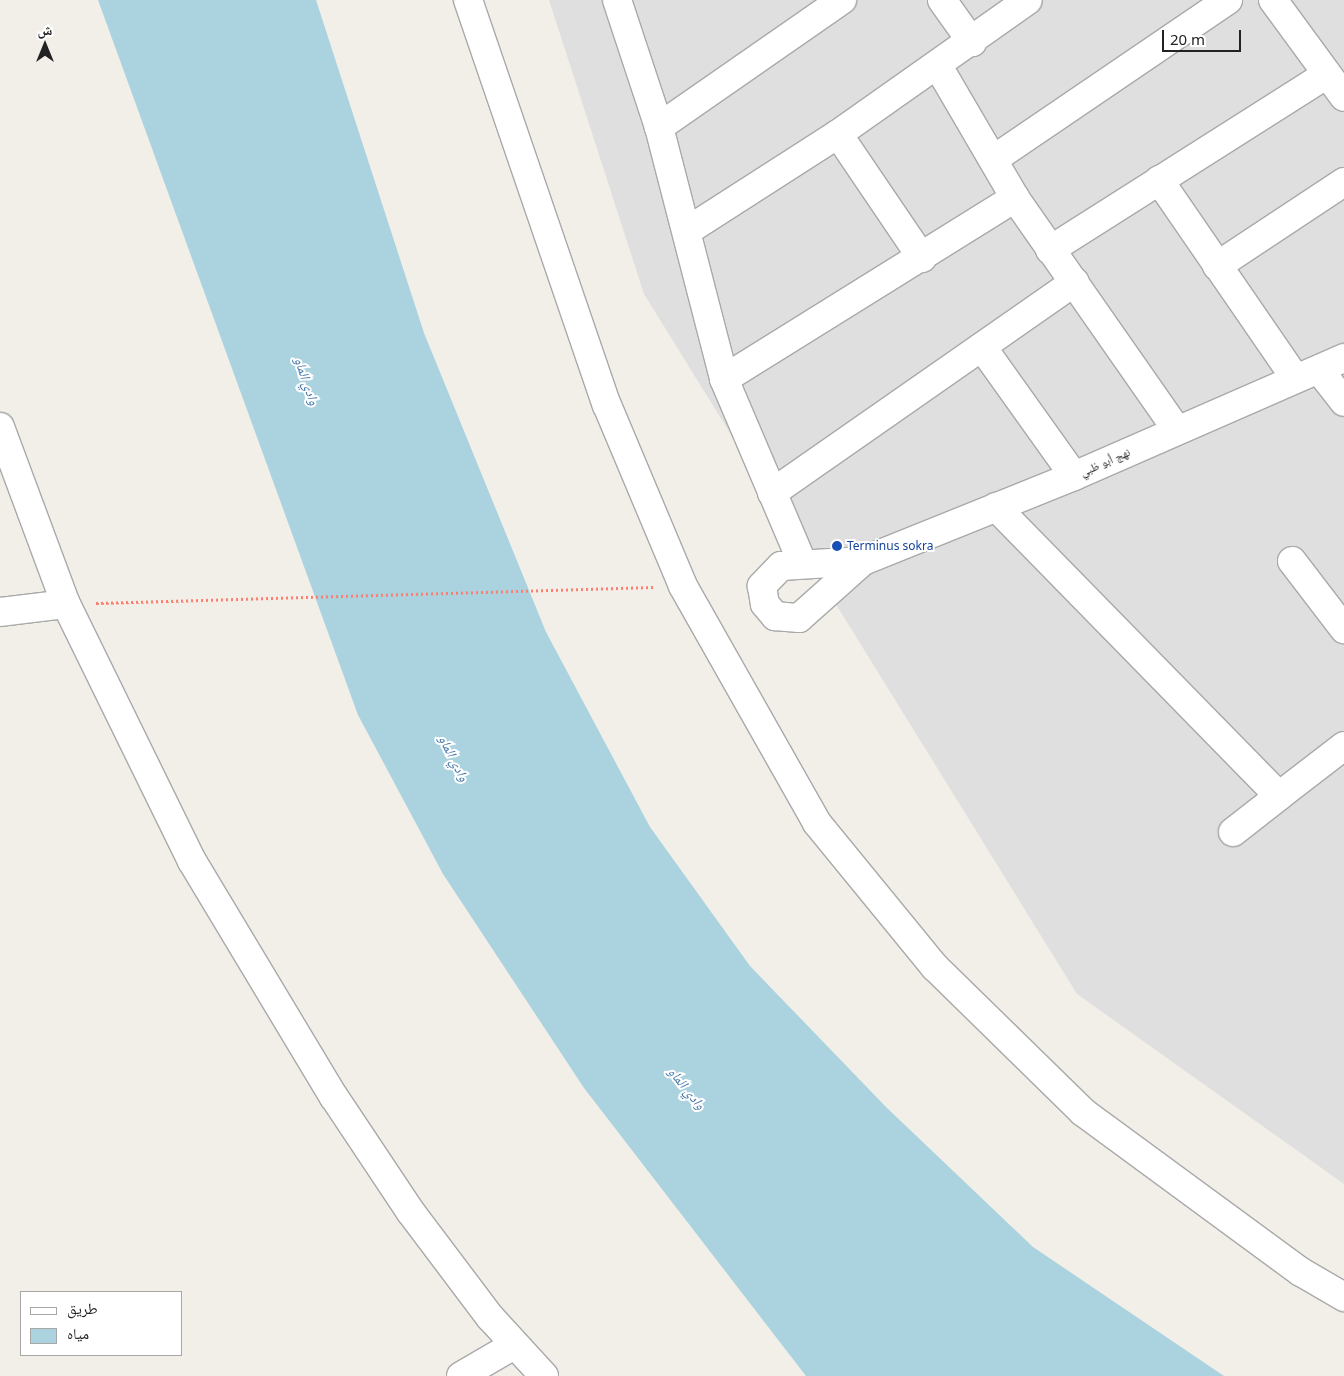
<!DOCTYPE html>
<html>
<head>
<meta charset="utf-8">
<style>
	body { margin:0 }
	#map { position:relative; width:1344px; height:1376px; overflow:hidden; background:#f2efe9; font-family:"Noto Sans","Noto Naskh Arabic",sans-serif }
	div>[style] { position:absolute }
	.residential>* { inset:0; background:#e0dfdf }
	.water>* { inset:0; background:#aad3df }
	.path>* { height:3px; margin-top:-1.5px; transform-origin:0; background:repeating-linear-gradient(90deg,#fa8072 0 2.5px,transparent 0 5px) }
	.roads { filter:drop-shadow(1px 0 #a9a9a9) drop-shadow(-1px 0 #a9a9a9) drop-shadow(0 1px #a9a9a9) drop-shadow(0 -1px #a9a9a9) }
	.street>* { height:28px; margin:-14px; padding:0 14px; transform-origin:14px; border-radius:14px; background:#fff }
	.dots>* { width:14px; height:14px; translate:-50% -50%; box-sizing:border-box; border:2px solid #fff; border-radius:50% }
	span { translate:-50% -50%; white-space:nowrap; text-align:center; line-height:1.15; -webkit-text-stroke:4px #fff; paint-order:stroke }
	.street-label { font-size:12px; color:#222 }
	.transit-label { font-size:12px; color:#164399 }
	.left { translate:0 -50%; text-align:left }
	.water-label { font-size:14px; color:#4a7aab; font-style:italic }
	.legend { position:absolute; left:20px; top:1291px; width:162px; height:65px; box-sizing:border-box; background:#fff; border:1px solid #a7a7a7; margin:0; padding:6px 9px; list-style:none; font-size:15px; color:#222 }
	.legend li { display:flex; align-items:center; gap:10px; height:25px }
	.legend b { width:25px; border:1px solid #a7a7a7 }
	.north { position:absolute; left:20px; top:20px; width:50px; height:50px; -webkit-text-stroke:4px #fff; paint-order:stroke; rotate:0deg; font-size:14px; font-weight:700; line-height:20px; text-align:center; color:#222 }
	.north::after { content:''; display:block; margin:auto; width:18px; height:22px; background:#222; clip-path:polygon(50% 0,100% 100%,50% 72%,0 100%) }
	.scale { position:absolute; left:1162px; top:30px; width:79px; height:22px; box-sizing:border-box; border:2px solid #222; border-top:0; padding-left:6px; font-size:15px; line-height:18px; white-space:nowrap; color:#222; -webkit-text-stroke:4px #fff; paint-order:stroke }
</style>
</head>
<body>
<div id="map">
	<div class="residential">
		<i style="clip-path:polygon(549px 0,1344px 0,1344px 1184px,1077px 994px,644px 294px)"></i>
	</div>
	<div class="water">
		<i style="clip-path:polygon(98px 0,316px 0,424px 333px,546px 632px,650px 827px,750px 966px,886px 1107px,1033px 1247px,1224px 1376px,806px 1376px,584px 1088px,443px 874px,358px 715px)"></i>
	</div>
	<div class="path">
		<i style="left:96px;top:603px;width:558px;rotate:-1.64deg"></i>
	</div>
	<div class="roads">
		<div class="street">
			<i style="left:468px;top:0;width:428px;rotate:71.1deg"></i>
			<i style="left:607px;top:405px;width:196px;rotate:67.2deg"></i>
			<i style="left:683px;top:586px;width:272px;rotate:60.5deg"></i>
			<i style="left:817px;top:823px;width:186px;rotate:50.7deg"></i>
			<i style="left:935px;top:967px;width:207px;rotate:44.4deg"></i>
			<i style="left:1083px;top:1112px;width:270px;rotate:36.3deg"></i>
			<i style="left:1301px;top:1272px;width:50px;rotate:30.2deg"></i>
			<i style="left:617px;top:0;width:134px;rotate:71.7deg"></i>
			<i style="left:659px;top:127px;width:260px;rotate:75.5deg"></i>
			<i style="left:724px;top:379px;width:201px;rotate:66.9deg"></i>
			<i style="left:942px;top:0;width:52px;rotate:54.5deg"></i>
			<i style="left:1273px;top:0;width:120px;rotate:53.8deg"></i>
			<i style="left:938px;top:66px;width:153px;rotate:59.7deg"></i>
			<i style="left:1015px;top:198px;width:283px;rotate:55.1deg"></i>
			<i style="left:659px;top:127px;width:223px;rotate:-34.8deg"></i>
			<i style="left:838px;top:134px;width:150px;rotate:55.9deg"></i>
			<i style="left:994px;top:159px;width:283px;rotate:-34.2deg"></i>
			<i style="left:1159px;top:180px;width:240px;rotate:55.5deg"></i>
			<i style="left:687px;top:231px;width:179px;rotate:-32.7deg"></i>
			<i style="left:838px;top:134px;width:232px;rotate:-35.2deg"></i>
			<i style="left:1050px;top:250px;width:328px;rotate:-32.4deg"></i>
			<i style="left:1217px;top:266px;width:152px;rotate:-33.5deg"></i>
			<i style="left:982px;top:347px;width:158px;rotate:54.5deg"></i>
			<i style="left:1320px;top:371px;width:39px;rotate:52deg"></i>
			<i style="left:724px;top:379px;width:343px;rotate:-31.9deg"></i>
			<i style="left:0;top:427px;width:189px;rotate:69.6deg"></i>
			<i style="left:66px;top:604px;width:286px;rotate:63.9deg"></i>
			<i style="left:192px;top:861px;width:275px;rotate:59deg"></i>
			<i style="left:334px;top:1097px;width:137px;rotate:56.3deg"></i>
			<i style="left:410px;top:1211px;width:133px;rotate:53deg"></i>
			<i style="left:490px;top:1317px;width:80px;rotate:47.5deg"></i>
			<i style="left:772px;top:493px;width:369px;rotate:-34.9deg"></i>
			<i style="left:996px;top:507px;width:404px;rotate:45.6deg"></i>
			<i style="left:1279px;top:796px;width:82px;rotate:-37.6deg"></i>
			<i style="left:863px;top:561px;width:82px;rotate:176.5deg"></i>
			<i style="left:781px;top:566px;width:28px;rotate:134deg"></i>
			<i style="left:762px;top:586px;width:18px;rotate:81deg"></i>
			<i style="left:765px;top:604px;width:16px;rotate:50deg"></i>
			<i style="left:775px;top:616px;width:24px;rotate:5deg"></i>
			<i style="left:799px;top:618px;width:86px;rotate:-41.7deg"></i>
			<i style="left:863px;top:561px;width:227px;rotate:-21.9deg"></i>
			<i style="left:1074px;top:476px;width:295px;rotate:-23.6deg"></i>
			<i style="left:1292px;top:561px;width:86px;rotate:52.6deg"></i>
			<i style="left:0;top:612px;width:66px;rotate:-6.9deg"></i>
			<i style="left:1233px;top:832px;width:58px;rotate:-38deg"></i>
			<i style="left:461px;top:1376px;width:61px;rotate:-30.3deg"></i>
		</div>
	</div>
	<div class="dots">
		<i style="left:837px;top:546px;background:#1a4fb4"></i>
	</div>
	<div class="street-label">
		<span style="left:1105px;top:462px;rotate:-24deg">نهج أبو ظبي</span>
	</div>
	<div class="transit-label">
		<span class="left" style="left:847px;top:546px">Terminus sokra</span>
	</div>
	<div class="water-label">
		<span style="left:307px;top:381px;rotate:71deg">وادي الماو</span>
		<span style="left:454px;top:758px;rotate:63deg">وادي الماو</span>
		<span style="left:687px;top:1088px;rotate:51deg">وادي الماو</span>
	</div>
	<ul class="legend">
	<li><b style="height:6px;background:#fff"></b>طريق</li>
	<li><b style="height:14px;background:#aad3df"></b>مياه</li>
	</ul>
	<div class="north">ش</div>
	<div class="scale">20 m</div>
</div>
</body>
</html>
